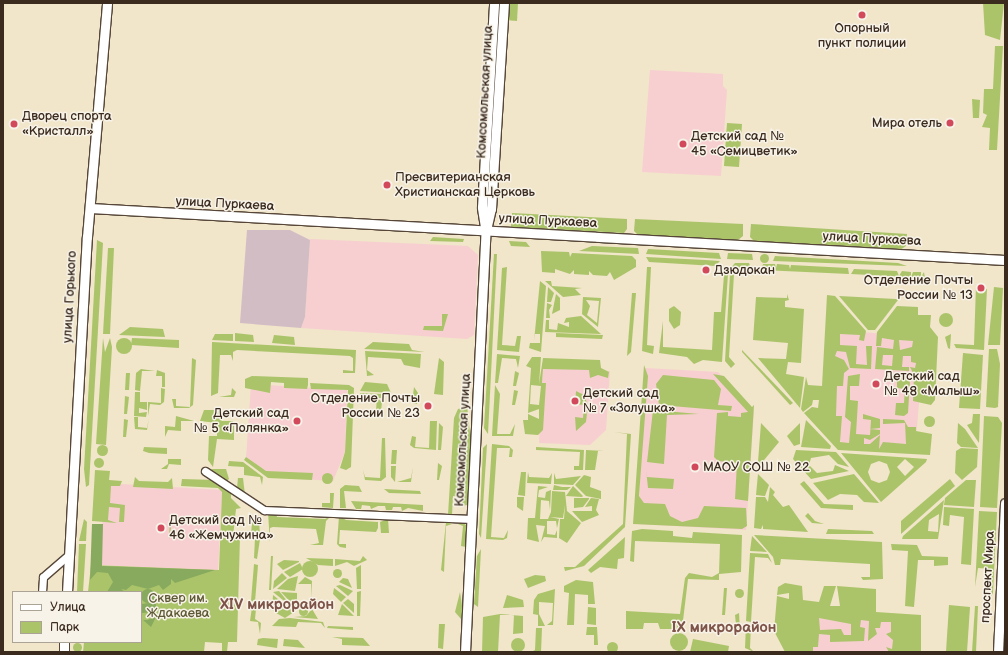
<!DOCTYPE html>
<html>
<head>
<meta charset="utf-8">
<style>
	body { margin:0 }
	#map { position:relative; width:1008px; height:655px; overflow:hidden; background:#f1e5ca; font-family:"Balsamiq Sans",sans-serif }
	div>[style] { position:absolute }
	.built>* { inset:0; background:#f7cfd0 }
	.industrial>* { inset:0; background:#d2bdc5 }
	.green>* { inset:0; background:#abc46a }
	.round { border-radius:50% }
	.forest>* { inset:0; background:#88aa5e }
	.roads { filter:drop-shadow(1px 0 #564638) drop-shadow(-1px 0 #564638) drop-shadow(0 1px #564638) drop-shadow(0 -1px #564638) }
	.minor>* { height:7px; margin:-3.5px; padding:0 3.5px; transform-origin:3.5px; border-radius:3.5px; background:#fff }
	.major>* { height:9px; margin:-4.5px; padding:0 4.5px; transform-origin:4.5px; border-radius:4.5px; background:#fff }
	.dots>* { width:11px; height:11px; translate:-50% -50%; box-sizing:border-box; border:2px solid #f7f3e8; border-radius:50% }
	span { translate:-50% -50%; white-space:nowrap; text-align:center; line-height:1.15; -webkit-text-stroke:3px #f7f3e8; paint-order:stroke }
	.poi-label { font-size:13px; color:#3b2a1e }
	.left { translate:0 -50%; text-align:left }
	.right { translate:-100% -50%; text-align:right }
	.street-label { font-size:13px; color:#3b2a1e }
	.park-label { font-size:13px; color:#5d5835 }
	.quarter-label { font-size:15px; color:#7e5348; font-weight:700 }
	.frame { position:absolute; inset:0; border:4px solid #3b2a1e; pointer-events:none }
	.legend { position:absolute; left:12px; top:591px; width:130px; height:52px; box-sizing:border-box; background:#f7f3e8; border:1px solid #aca397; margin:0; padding:5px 7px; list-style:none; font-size:12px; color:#3b2a1e }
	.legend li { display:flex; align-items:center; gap:8px; height:20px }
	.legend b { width:20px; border:1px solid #aca397 }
</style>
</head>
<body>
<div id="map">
	<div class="built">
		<i style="clip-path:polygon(650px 70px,723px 74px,723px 86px,727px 90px,721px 176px,642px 172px)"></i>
		<i style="clip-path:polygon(310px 239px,468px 246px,478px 255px,474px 335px,467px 339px,301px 328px,305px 317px)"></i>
		<i style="clip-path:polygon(836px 330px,924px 337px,915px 454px,850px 449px,828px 431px)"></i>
		<i style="clip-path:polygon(543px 367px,610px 371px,606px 430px,590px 445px,539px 443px)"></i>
		<i style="clip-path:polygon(645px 368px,718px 372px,754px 411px,746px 530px,638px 524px)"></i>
		<i style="clip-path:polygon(251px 384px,347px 390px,345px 452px,333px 481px,269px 477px,246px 459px)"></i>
		<i style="clip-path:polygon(105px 483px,222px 490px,218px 572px,100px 565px)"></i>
		<i style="clip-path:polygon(813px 616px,901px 621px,899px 652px,811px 652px)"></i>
	</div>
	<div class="industrial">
		<i style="clip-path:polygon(247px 230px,290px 230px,310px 240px,305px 317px,301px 328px,240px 323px)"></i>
	</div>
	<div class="green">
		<i style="clip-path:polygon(497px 3px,500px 3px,489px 205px,486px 204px)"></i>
		<i style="clip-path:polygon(508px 3px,518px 3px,517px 21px,506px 20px)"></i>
		<i style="clip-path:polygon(983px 3px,1004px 3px,1000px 40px,985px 35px)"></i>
		<i style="clip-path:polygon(995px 46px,1003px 46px,997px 150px,989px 150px,990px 128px,982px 127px,987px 115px,983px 113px,984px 89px,993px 89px)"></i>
		<i style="clip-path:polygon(972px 99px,980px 100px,979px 118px,973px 118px)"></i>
		<i style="clip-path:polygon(727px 123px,742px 124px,739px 167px,724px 166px)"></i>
		<i style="clip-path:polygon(512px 213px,627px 219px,627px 229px,624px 233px,511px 227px)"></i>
		<i style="clip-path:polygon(635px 219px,743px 224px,743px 236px,738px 240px,638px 235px,634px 231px)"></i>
		<i style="clip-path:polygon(751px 224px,907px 234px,906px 246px,900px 250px,754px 241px,750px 237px)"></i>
		<i style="clip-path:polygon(433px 237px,464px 239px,463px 242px,430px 241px)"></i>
		<i style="clip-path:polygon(97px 240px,103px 243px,89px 485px,86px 487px,84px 469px)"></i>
		<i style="clip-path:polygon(509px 241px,526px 242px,530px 247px,511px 246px)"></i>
		<i style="clip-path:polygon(592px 246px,638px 248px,639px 254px,579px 251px)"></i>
		<i style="clip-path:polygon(108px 248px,114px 248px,110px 334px,103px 334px)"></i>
		<i style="clip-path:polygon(648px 249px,719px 253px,721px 259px,646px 254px)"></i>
		<i style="clip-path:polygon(541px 251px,569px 252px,570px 257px,572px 253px,632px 256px,636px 260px,636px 267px,614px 280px,610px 272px,607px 276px,593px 275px,589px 271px,589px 275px,574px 274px,574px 270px,570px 274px,555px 269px,555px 273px,542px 272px)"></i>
		<i style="clip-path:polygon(728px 253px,752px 254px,753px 260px,727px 259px)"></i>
		<i class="round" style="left:759.5px;top:253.5px;width:9px;height:9px"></i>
		<i style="clip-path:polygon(494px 254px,497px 254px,488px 434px,484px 428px)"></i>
		<i style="clip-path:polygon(775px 256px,898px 263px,907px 266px,773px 261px)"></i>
		<i style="clip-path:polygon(646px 257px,705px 260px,720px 261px,715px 266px,649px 262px)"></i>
		<i style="clip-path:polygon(735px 263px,749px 263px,751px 269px,731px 268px)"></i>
		<i style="clip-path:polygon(763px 264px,775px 264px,776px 268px,777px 264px,789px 265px,790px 269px,791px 265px,848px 268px,849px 274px,761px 270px)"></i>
		<i style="clip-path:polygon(507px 267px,502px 345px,515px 346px,517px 336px,521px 336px,519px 352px,497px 350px,502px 268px)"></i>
		<i style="clip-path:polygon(647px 267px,651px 267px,647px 345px,654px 346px,653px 354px,642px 351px)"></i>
		<i style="clip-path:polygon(854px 269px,897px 271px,899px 276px,902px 271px,911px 272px,911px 277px,913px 272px,921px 272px,921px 277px,924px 272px,925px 278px,851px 274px)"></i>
		<i style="clip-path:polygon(728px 274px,722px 362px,703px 360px,694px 364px,687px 357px,659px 353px,663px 321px,663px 347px,712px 350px,714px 312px,721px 312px,724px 275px)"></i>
		<i style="clip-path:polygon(730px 274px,734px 274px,729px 357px,735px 364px,731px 368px,725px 361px)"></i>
		<i style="clip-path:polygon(540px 281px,546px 286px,541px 352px,529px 348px,530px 343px,540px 343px,540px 334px,535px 334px,534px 341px)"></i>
		<i style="clip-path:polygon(545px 281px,551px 281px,552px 286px,582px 288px,575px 289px,581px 295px,563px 297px)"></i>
		<i style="clip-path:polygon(976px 285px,987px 289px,984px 350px,956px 348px,954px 344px,974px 345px)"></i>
		<i style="clip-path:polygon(548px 287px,554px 293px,551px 302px,547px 302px)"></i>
		<i style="clip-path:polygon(994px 287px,1003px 288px,1000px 345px,988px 345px)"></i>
		<i style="clip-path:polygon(632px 293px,636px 293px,631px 352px,627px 356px)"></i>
		<i style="clip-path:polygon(556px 294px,560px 298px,560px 310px,552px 314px)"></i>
		<i style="clip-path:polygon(787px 294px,789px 300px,785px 301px,785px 307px,804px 309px,801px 363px,788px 362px,786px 374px,804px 377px,800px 408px,758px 358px,786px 359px,788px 343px,753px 340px,756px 297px,787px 298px)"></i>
		<i style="clip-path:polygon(827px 295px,835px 296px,866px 331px,864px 341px,859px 340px,860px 335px,840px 334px,840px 345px,857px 346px,856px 364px,867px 365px,866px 346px,872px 346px,871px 369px,850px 368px,846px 352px,837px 351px,835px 356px,844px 360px,849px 369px,844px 373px,843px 386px,837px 386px,836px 416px,842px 416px,840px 442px,849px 443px,851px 422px,845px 417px,848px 376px,860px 374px,859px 386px,850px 386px,850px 400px,858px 401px,856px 434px,870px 435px,871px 420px,863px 419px,863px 414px,880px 419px,880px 428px,870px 429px,880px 430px,880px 434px,870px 440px,864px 438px,864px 444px,870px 444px,880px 435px,879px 449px,883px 442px,906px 444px,905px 423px,883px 424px,883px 419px,904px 420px,908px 427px,916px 427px,916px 431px,932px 434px,930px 455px,838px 450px,804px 413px,812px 407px,818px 408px,819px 400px,813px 400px,812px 405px,803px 412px,801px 409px,806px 377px,808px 385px,822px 386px)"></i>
		<i style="clip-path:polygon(839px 296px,896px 299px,898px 300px,875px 330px,868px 330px)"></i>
		<i style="clip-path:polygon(evenodd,583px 297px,601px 298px,598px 327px,582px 314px,583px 297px,586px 300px,599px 301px,597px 323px,587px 315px,590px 306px,586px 300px)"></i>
		<i style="clip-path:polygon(547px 303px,552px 305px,549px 310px,550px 318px,546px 318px)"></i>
		<i style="clip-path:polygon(674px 306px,681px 312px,680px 325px,674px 329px,669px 321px,669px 309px)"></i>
		<i style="clip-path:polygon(evenodd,897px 306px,918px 307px,918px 315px,931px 315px,930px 327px,938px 337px,935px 400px,931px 405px,913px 401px,914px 375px,910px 367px,915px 368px,916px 363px,911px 362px,911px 356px,903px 356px,902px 367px,909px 367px,909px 371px,875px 369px,877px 347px,893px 349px,894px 340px,882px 338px,881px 346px,876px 346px,877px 332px,897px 306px,899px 340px,913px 341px,912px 347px,900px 350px,899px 340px,897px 306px,883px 355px,893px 355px,892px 366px,882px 365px,883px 355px)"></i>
		<i class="round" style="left:939px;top:313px;width:14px;height:14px"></i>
		<i style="clip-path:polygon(442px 314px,448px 314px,443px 331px,423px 330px,424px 326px,442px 326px)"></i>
		<i style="clip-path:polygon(581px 316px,601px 334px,545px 332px,546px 320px,549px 320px,549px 329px,557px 330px,558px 323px,569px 327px,569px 322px,564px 323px,566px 318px)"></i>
		<i style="clip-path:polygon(130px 327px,163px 329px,165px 337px,119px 335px)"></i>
		<i style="clip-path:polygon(235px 333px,253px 335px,254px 342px,235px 341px)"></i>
		<i style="clip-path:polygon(556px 333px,603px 335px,602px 339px,556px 337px)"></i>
		<i style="clip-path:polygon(215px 334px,233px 334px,233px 341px,212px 340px)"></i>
		<i style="clip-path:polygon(951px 334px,950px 349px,948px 348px,945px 337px)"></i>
		<i style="clip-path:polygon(274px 335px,294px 337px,295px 345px,272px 343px)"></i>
		<i style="clip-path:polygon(103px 338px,105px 352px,110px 338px,112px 347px,106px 445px,96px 444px)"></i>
		<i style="clip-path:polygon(132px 338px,179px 340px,179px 348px,131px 345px)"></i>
		<i class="round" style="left:116px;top:338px;width:16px;height:16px"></i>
		<i style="clip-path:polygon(212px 342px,356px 350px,355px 373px,343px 373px,343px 370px,353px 371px,353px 358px,350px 356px,237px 350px,233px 352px,233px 361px,231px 355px,220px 355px,218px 393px,211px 396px)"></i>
		<i style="clip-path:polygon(373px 342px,409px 344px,412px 350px,425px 352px,364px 349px)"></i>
		<i style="clip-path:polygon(989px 349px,997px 349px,1000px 364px,998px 407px,995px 408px,986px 407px)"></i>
		<i style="clip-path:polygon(742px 350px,793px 403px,790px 405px,742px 352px)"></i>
		<i style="clip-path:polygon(365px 351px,421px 354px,420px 368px,404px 365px,401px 359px,368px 357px,367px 370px,374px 375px,367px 376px)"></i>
		<i style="clip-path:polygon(963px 353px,983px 355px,980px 409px,959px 408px)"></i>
		<i style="clip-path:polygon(497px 354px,520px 356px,518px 368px,516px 359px,502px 358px,498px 383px,495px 383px)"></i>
		<i style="clip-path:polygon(evenodd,532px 357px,541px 357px,539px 384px,543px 358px,600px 360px,601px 368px,609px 372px,608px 378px,598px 375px,590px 378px,589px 370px,543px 369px,542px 383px,546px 383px,543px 430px,538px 435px,525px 434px,523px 420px,528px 420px,528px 414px,539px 419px,539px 409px,528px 413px,531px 368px,526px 366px,532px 357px,531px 385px,541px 386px,539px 405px,530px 404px,531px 385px)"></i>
		<i style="clip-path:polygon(192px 358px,196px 360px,193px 405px,189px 408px,174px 408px,172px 399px,176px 399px,176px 406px,190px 407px)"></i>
		<i style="clip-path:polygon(439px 358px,444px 362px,443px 395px,434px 394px)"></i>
		<i style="clip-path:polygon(644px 365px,648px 376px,639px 496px,644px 503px,665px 504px,670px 516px,682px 522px,698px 518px,704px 506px,746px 508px,747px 526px,742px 529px,633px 524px)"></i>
		<i style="clip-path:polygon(141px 369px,155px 371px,142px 371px,140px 391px,135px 390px,136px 373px)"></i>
		<i style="clip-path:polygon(157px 370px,165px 373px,165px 387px,162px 387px,162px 376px,156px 376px)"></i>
		<i style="clip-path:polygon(515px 371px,519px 373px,516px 386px,513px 386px)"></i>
		<i style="clip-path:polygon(126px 373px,130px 373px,129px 390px,125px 390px)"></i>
		<i style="clip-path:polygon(713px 374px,724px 376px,752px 407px,754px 405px,748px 501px,735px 499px,737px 463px,718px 461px,714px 457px,717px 413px,728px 412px,728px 416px,741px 417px,741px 413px,748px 412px)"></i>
		<i style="clip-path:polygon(663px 375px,714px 380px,721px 389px,718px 405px,732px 406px,731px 411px,659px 405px,656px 384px)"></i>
		<i style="clip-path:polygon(897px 375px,907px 376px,910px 381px,908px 413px,904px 416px,895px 415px,896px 403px,904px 403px,905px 389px,897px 388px)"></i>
		<i style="clip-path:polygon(252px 376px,308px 378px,308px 385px,307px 389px,284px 388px,284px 383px,271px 382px,270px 393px,245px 388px,245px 379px)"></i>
		<i style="clip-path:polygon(365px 382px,387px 384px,391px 393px,360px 391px)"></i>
		<i style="clip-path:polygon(310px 383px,349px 385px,354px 388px,351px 467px,346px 470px,340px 468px,345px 452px,348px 390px,311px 389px)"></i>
		<i style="clip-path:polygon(495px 385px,500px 394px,497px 434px,510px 434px,515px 424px,513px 436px,492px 436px)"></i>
		<i style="clip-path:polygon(414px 387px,418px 393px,417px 404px,412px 403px)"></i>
		<i style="clip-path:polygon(161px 388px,165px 389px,164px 402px,160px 405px,150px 404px,148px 416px,148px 402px,161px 403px)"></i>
		<i style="clip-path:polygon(232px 388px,236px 392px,234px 397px,219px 397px,231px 395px)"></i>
		<i style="clip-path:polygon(514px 390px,518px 391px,515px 405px,512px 405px)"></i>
		<i style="clip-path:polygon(576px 391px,584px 395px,588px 405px,586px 422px,576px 431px,575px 417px,583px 418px,584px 405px,575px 404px)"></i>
		<i style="clip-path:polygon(135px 392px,140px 392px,140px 402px,147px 402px,147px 410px,139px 408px,139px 413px,147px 412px,146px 417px,134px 416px)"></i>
		<i style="clip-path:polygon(360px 393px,383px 394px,385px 398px,377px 398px,382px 402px,381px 412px,376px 412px,377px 395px,362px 394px,362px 401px)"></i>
		<i style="clip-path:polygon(125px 396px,129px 397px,127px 414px,124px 414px)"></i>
		<i style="clip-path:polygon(467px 406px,471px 441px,467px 505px,461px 506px,461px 497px,453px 496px,452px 515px,448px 515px,454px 418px,458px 409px)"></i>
		<i style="clip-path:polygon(204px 410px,219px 410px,222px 421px,233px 421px,234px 425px,234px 440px,217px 439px,213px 467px,208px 460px,209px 436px,217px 436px,217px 423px,200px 421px)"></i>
		<i style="clip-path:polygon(653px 410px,699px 414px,667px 415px,664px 464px,647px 462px)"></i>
		<i style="clip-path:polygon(973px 414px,980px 414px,979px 443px,967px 425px,972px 423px)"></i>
		<i class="round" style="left:923.5px;top:415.5px;width:11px;height:11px"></i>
		<i style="clip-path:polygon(176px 416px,194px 421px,181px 421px,181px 431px,168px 430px,165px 437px,165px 426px,175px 427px)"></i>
		<i style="clip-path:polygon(984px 416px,998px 417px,1002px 423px,997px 508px,980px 507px)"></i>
		<i style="clip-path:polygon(134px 417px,138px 417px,138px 427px,147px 428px,149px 418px,147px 430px,135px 429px)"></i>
		<i style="clip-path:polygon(124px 419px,128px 420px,126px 437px,123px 437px)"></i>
		<i style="clip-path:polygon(806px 420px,831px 446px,830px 449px,801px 447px)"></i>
		<i style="clip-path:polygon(430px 421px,437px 421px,436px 450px,414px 448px,410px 445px,412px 436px,416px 437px,415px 447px,429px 448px)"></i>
		<i style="clip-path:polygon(439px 423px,443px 427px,441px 450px,438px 450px)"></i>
		<i style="clip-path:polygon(761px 423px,779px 442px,760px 465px,758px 462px)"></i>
		<i style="clip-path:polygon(800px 423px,800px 444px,794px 446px,787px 436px)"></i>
		<i style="clip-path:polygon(958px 423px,965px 429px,978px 448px,961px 447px,957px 443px)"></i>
		<i style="clip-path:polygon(614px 432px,631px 434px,625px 527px,584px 566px,565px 571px,564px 567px,575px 567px,623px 524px,627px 434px)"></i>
		<i style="clip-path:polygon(382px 438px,385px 438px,386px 477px,381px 481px,365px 480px,363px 470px,365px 477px,380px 478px)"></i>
		<i style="clip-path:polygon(487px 444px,481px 538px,479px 534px,483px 448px)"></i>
		<i style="clip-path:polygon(492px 444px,509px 446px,513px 450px,512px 457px,509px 457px,510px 448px,497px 448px,491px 537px,504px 538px,508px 530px,507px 538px,503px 540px,486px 539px)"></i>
		<i class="round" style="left:96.5px;top:444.5px;width:11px;height:11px"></i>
		<i style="clip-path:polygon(144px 447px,167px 448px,167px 454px,149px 453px,143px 451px)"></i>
		<i style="clip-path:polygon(536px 447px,584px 450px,583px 470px,574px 470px,574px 466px,579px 466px,580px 452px,536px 450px)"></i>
		<i style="clip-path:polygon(961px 448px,978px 449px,977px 467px,962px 480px,955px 473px,956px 451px)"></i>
		<i style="clip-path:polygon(392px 450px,397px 450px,396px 464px,391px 464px)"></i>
		<i style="clip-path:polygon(586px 450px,604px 451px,598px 451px,595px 470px,585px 470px)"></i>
		<i style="clip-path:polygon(796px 450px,836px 452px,849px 467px,838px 464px,829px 455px,811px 458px,809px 465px,817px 473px,833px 471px,835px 465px,849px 471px,811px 479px,793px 459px)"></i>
		<i style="clip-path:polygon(evenodd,841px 453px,927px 459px,926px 462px,881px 502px,841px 453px,905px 459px,914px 467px,905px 476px,897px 467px,905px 459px,841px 453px,879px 461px,887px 464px,890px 472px,887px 480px,879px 483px,871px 480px,868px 472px,871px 464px,879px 461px)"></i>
		<i style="clip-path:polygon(246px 457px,266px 471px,313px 473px,312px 480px,268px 478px,244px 460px)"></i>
		<i class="round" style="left:94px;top:458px;width:10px;height:10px"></i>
		<i style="clip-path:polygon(168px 459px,181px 459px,181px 465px,169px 464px,167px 469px,161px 469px,168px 464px)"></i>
		<i style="clip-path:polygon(229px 461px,243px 462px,263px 477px,262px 485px,260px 477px,244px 475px,244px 467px,228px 466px)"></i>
		<i style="clip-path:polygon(438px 463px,442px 466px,439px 480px,437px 480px)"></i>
		<i style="clip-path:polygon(391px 466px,396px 466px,395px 482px,391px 477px)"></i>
		<i style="clip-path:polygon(413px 467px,411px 482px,397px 482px,411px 478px)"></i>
		<i style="clip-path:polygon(211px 469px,226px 469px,229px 479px,226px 482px)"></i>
		<i style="clip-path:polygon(646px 469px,647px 477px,674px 479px,673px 489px,648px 488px)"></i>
		<i style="clip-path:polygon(95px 470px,110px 471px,109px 480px,122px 481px,120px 486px,111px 486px,110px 503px,125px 505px,124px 522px,119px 522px,120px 508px,109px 507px,108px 520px,117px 523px,92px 521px)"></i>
		<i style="clip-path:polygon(521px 472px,526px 472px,525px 496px,518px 495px)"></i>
		<i style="clip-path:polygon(528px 472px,529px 477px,549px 478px,552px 473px,551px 484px,527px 483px)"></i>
		<i class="round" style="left:321.5px;top:472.5px;width:11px;height:11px"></i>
		<i style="clip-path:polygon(554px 473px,556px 479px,581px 476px,573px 485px,554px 484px)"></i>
		<i style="clip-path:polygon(758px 474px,769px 485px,765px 496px,756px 495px)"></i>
		<i style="clip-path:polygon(854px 474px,879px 503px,864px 502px,857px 495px,840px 494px,828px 500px,813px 483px)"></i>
		<i style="clip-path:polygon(584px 475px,591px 477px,590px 487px,601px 491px,601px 499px,586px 496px,575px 485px)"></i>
		<i style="clip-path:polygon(135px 477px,139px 481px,168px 482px,172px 478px,173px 489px,133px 487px)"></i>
		<i style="clip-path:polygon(238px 478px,243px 478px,245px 495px,237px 488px)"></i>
		<i style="clip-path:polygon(182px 479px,215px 480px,231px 492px,231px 498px,241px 508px,236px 509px,233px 537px,240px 537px,237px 642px,228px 642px,227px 652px,222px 652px,222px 643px,205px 642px,204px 652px,83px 652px,84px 642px,141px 642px,141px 592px,88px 592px,91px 565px,219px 570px,222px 492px,218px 488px,181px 486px)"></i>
		<i style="clip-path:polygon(950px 479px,955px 486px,901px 534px,901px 521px)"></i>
		<i style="clip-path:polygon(966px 480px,976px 480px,974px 507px,944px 505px,945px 498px)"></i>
		<i style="clip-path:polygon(804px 481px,824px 504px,853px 505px,853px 510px,821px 508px,800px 484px)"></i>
		<i style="clip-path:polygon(345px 485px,359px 486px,362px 492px,344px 491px,346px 508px,340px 508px,340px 489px)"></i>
		<i style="clip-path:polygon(554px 485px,562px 487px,571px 487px,567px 490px,553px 490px)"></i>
		<i style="clip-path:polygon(538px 486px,548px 487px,539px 490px,538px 497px,545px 498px,546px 492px,551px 490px,550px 510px,549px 501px,541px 500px,540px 519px,548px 519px,551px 512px,552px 491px,565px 492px,567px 511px,581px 523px,567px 543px,559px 538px,560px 519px,564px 519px,565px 505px,563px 518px,550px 517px,559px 519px,557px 528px,556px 521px,547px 521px,547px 534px,555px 535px,557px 530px,557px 538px,544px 537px,541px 542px,545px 526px,536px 525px,539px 542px,527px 539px,528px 518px,535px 518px)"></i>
		<i style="clip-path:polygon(573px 486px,583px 496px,582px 497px,566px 496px)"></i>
		<i style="clip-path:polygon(770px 487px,775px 492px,773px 495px,783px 507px,789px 505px,808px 532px,763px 529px,763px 525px,761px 529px,754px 528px,756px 497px,765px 497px,768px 502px)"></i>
		<i style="clip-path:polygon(384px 489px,420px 491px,421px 494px,389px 493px)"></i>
		<i style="clip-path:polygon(330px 493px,334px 493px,333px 508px,322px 507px,322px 503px,330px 503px)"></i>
		<i style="clip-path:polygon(517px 497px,524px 497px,523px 511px,517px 507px)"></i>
		<i style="clip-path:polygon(574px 498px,589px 498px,589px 499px,583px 507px,574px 508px)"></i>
		<i style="clip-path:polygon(591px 498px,599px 499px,596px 510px,599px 515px,582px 522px,572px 511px,592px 511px,592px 506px,585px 507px)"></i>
		<i style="clip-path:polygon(evenodd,944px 500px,938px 539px,902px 539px,903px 536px,944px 500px,939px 514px,938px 532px,928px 531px,929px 520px,939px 514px)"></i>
		<i style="clip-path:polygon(351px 501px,423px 505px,423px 511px,408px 508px,402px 511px,401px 507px,393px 507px,392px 510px,386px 510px,385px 506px,378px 506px,371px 509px,370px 506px,362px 505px,361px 509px,356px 509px)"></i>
		<i style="clip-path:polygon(944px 507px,974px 509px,971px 565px,961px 564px,964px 517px,950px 515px,949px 526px,943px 525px)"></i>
		<i style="clip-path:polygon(979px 511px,997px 512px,993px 593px,989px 599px,985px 596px,991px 595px,992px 569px,978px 568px,975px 587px)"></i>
		<i style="clip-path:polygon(268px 512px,276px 513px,277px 517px,325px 519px,331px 516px,326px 521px,323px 545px,310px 545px,319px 543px,316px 529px,273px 527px,270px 528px,270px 543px)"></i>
		<i style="clip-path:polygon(808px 513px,815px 521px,824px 524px,812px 523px,805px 516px)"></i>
		<i style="clip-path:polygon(170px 514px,173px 515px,169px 540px)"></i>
		<i style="clip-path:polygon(339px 516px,346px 520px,378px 522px,378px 528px,376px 532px,340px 530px,339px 544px,346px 544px,346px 548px,340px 547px,337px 544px)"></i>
		<i style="clip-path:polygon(84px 519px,87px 522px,86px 541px,79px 541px)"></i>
		<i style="clip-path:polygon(259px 519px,260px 537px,251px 536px,252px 521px)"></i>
		<i style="clip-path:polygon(388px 519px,389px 533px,381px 533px,380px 522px)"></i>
		<i style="clip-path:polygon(446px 522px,452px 524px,446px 526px,444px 572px,441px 570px)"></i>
		<i style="clip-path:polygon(462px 522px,467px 526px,466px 547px,461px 546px,463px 526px,458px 524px)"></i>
		<i style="clip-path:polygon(642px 529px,673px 531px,673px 536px,692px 538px,693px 532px,742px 535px,741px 572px,719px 574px,719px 580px,688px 579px,682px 629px,660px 629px,658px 623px,644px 623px,643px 629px,626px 629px,626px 611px,680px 614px,685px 578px,689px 573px,712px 577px,719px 573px,720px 544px,635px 541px,634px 562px,630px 561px,632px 531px)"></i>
		<i style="clip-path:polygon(828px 529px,872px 531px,874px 534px,826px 534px)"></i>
		<i style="clip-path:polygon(754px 535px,882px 542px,883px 579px,863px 580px,861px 577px,870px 577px,870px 564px,781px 559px,780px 565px,775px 565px,773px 557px)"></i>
		<i style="clip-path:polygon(752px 536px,767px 552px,750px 551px)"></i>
		<i style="clip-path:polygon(625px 537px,624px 558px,618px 559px,617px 569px,600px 567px,591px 573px,588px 570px)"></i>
		<i style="clip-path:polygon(255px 538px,260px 539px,257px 559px,254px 558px)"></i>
		<i style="clip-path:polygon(79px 544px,86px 544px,83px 592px,77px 592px)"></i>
		<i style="clip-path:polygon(891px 544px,917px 545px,922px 556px,948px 557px,948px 565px,934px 566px,934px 560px,918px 560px,914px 607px,905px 606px,908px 551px,892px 550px)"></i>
		<i style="clip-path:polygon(481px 549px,478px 607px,474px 604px,477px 556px)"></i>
		<i style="clip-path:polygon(750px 553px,768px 554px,772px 563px,768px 558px,755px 557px,751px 622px,746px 621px)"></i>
		<i style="clip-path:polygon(271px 556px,273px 556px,271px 590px,269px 590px)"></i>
		<i style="clip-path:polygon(363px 556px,367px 560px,354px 566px,347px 562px,335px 566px,335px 559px,360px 561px)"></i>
		<i style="clip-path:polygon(306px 558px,333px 559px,333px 566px,318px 565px)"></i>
		<i style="clip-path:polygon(284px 560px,299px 561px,299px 562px,283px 570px,277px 564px)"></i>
		<i class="round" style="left:302px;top:561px;width:16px;height:16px"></i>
		<i style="clip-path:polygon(300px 563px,303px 569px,290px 577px,284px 572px)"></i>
		<i style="clip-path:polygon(254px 564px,258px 565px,255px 602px,251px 601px)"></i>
		<i style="clip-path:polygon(361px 565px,361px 589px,357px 589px,356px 568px)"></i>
		<i class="round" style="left:332.5px;top:568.5px;width:9px;height:9px"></i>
		<i style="clip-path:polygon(282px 573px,287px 578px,273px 589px,274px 581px)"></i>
		<i style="clip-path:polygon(535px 575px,545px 576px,546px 581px,528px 588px,524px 579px)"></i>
		<i style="clip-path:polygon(298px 576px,295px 591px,277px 589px,288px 579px)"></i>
		<i style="clip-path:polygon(305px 577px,312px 581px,311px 598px,311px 584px,298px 584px)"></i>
		<i style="clip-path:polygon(343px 578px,348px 579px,352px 588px,339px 582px)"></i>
		<i style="clip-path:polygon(576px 580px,593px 582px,595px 604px,588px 604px,588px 595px,575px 594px,574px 625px,567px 625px,569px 593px,564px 592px,564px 586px)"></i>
		<i style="clip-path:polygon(evenodd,785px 583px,802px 586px,803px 600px,819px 602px,824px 586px,836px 586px,830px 606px,840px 606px,837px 586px,876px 589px,876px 612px,921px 615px,921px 652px,889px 652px,886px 647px,892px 649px,893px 640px,886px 634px,891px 632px,891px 622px,881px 622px,880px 628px,875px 628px,877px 634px,868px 641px,869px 621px,861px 620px,860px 627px,865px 628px,864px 641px,830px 642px,830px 635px,819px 634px,818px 647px,813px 647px,813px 651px,823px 652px,785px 652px,774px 631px,777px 596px,789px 599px,789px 593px,777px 595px,778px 587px,785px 583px,819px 618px,851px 624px,851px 635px,844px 635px,841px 629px,820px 630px,819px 618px)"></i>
		<i style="clip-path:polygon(340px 585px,353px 591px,348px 596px,336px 586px)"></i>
		<i style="clip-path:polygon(334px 588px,346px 597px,341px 602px,333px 594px)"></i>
		<i style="clip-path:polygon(724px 588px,727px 588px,725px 615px,722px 615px)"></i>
		<i class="round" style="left:734.5px;top:588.5px;width:9px;height:9px"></i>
		<i style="clip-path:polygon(555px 589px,553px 625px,547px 625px,552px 621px,553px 603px,539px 602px,539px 614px,545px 626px,538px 626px,538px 615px,533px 614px,534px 600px,538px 594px)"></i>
		<i style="clip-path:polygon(279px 591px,293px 608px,273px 592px)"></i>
		<i style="clip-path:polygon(361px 591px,360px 616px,357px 616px,357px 592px)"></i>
		<i style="clip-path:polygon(281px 592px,297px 593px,297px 608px,296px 608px)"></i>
		<i style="clip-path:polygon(460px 592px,463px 612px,461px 619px,455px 612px)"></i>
		<i style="clip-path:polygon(273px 595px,294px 612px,285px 618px,276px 613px,272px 610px)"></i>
		<i style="clip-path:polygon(507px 595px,523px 600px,524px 607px,503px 608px)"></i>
		<i style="clip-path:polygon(348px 599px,354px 604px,354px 613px,343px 603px)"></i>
		<i style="clip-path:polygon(342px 604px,354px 616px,338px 615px)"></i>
		<i style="clip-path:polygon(949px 605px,970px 607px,967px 652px,946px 652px)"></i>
		<i style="clip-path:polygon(975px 606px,978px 606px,976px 652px,972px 652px)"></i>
		<i class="round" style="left:298.5px;top:606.5px;width:9px;height:9px"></i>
		<i style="clip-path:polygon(252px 607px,256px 609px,255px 619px,261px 623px,260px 634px,258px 622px,250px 621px)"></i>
		<i style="clip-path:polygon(588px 607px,596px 608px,596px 625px,587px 624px)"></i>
		<i style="clip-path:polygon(312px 609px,318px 619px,294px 617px,306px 616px)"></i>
		<i style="clip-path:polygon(739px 613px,740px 631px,737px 634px,735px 615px)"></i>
		<i style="clip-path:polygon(500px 614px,523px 616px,523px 633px,513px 634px,514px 615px,500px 615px,498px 652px,482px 652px,483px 617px)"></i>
		<i style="clip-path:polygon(290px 618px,323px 622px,325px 628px,321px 623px,298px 622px,296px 627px,272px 626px,279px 619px)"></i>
		<i style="clip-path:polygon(439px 624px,445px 624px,443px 649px,438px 648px)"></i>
		<i style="clip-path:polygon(746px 624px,751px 624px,750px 648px,754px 652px,745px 648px)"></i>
		<i style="clip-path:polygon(328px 626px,353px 627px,353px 630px,327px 628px)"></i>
		<i style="clip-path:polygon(587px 627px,597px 627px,598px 645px,594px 645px,594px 635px,586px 635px)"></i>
		<i style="clip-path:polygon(536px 628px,542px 628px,541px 652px,531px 652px,535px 650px)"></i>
		<i class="round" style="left:670px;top:633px;width:18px;height:18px"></i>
		<i style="clip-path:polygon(332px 637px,363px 638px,370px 646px,342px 645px,342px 639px)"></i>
		<i class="round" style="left:511px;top:638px;width:14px;height:14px"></i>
		<i style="clip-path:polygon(263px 638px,278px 639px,277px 648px,257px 645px,258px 639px)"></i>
		<i style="clip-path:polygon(284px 639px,298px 640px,305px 648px,283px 646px)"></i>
		<i style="clip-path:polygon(693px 639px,729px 646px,728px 652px,690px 652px)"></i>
		<i class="round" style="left:606.5px;top:641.5px;width:11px;height:11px"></i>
		<i class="round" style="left:72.5px;top:642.5px;width:9px;height:9px"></i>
	</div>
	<div class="forest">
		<i style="clip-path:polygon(92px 524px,103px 524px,102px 566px,215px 570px,175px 583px,171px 579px,171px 584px,163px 590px,159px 585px,148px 589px,132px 585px,126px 590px,121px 589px,125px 592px,107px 592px,113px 582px,108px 573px,97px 572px,90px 580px)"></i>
		<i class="round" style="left:141px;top:589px;width:14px;height:14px"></i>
		<i style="clip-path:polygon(156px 602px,156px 612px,141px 613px,142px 604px)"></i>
		<i style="clip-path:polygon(156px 617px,151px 627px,143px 620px,147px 620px)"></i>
	</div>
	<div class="roads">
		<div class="minor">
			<i style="left:205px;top:471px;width:71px;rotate:33.5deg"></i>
			<i style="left:264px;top:510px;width:208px;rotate:2.5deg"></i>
			<i style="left:42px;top:592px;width:15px;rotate:-86deg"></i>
			<i style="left:43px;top:577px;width:35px;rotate:-41deg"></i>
		</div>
		<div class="major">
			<i style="left:90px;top:208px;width:916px;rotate:3.25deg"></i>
			<i style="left:485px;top:227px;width:20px;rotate:-99deg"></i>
			<i style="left:482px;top:207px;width:204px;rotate:-86.6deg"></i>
			<i style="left:67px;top:592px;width:356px;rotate:-86.8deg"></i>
			<i style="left:87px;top:237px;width:235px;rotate:-85.1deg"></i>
			<i style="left:64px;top:652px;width:10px;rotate:-90deg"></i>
			<i style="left:465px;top:652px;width:423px;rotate:-87.2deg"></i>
			<i style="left:486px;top:230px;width:22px;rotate:-77deg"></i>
			<i style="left:491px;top:209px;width:206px;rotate:-86.4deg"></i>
			<i style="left:998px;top:652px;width:149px;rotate:-87.3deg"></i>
		</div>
	</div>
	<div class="dots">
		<i style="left:862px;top:15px;background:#d1495b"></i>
		<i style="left:950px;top:123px;background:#d1495b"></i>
		<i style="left:14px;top:124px;background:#d1495b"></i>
		<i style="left:683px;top:144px;background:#d1495b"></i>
		<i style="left:387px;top:185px;background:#d1495b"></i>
		<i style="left:706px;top:270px;background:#d1495b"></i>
		<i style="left:981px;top:288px;background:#d1495b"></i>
		<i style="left:876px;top:384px;background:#d1495b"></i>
		<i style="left:575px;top:401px;background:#d1495b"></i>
		<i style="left:428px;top:406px;background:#d1495b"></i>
		<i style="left:297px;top:421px;background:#d1495b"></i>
		<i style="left:695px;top:467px;background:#d1495b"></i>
		<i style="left:161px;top:528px;background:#d1495b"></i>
	</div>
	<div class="poi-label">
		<span style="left:862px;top:36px">Опорный<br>пункт полиции</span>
		<span class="left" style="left:22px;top:124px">Дворец спорта<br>«Кристалл»</span>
		<span class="right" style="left:942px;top:123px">Мира отель</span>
		<span class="left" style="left:691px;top:144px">Детский сад №<br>45 «Семицветик»</span>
		<span class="left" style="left:395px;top:185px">Пресвитерианская<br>Христианская Церковь</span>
		<span class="left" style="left:714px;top:270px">Дзюдокан</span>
		<span class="right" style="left:973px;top:288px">Отделение Почты<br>России № 13</span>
		<span class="left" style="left:884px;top:384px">Детский сад<br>№ 48 «Малыш»</span>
		<span class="left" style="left:583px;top:401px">Детский сад<br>№ 7 «Золушка»</span>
		<span class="right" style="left:420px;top:406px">Отделение Почты<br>России № 23</span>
		<span class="right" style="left:289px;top:421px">Детский сад<br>№ 5 «Полянка»</span>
		<span class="left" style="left:703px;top:467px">МАОУ СОШ № 22</span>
		<span class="left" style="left:169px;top:528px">Детский сад №<br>46 «Жемчужина»</span>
	</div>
	<div class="street-label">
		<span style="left:485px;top:92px;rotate:-87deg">Комсомольская улица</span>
		<span style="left:225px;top:204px;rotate:3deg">улица Пуркаева</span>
		<span style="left:548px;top:221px;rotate:3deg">улица Пуркаева</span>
		<span style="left:872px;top:239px;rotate:3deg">улица Пуркаева</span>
		<span style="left:70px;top:297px;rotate:-87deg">улица Горького</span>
		<span style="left:463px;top:440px;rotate:-87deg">Комсомольская улица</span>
		<span style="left:988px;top:577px;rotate:-87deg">проспект Мира</span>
	</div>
	<div class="park-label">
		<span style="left:178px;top:606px">Сквер им.<br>Ждакаева</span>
	</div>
	<div class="quarter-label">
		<span style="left:277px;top:605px">XIV микрорайон</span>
		<span style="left:724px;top:628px">IX микрорайон</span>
	</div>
	<div class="frame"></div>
	<ul class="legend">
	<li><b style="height:5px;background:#fff"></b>Улица</li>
	<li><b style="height:11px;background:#abc46a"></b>Парк</li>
	</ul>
</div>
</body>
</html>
